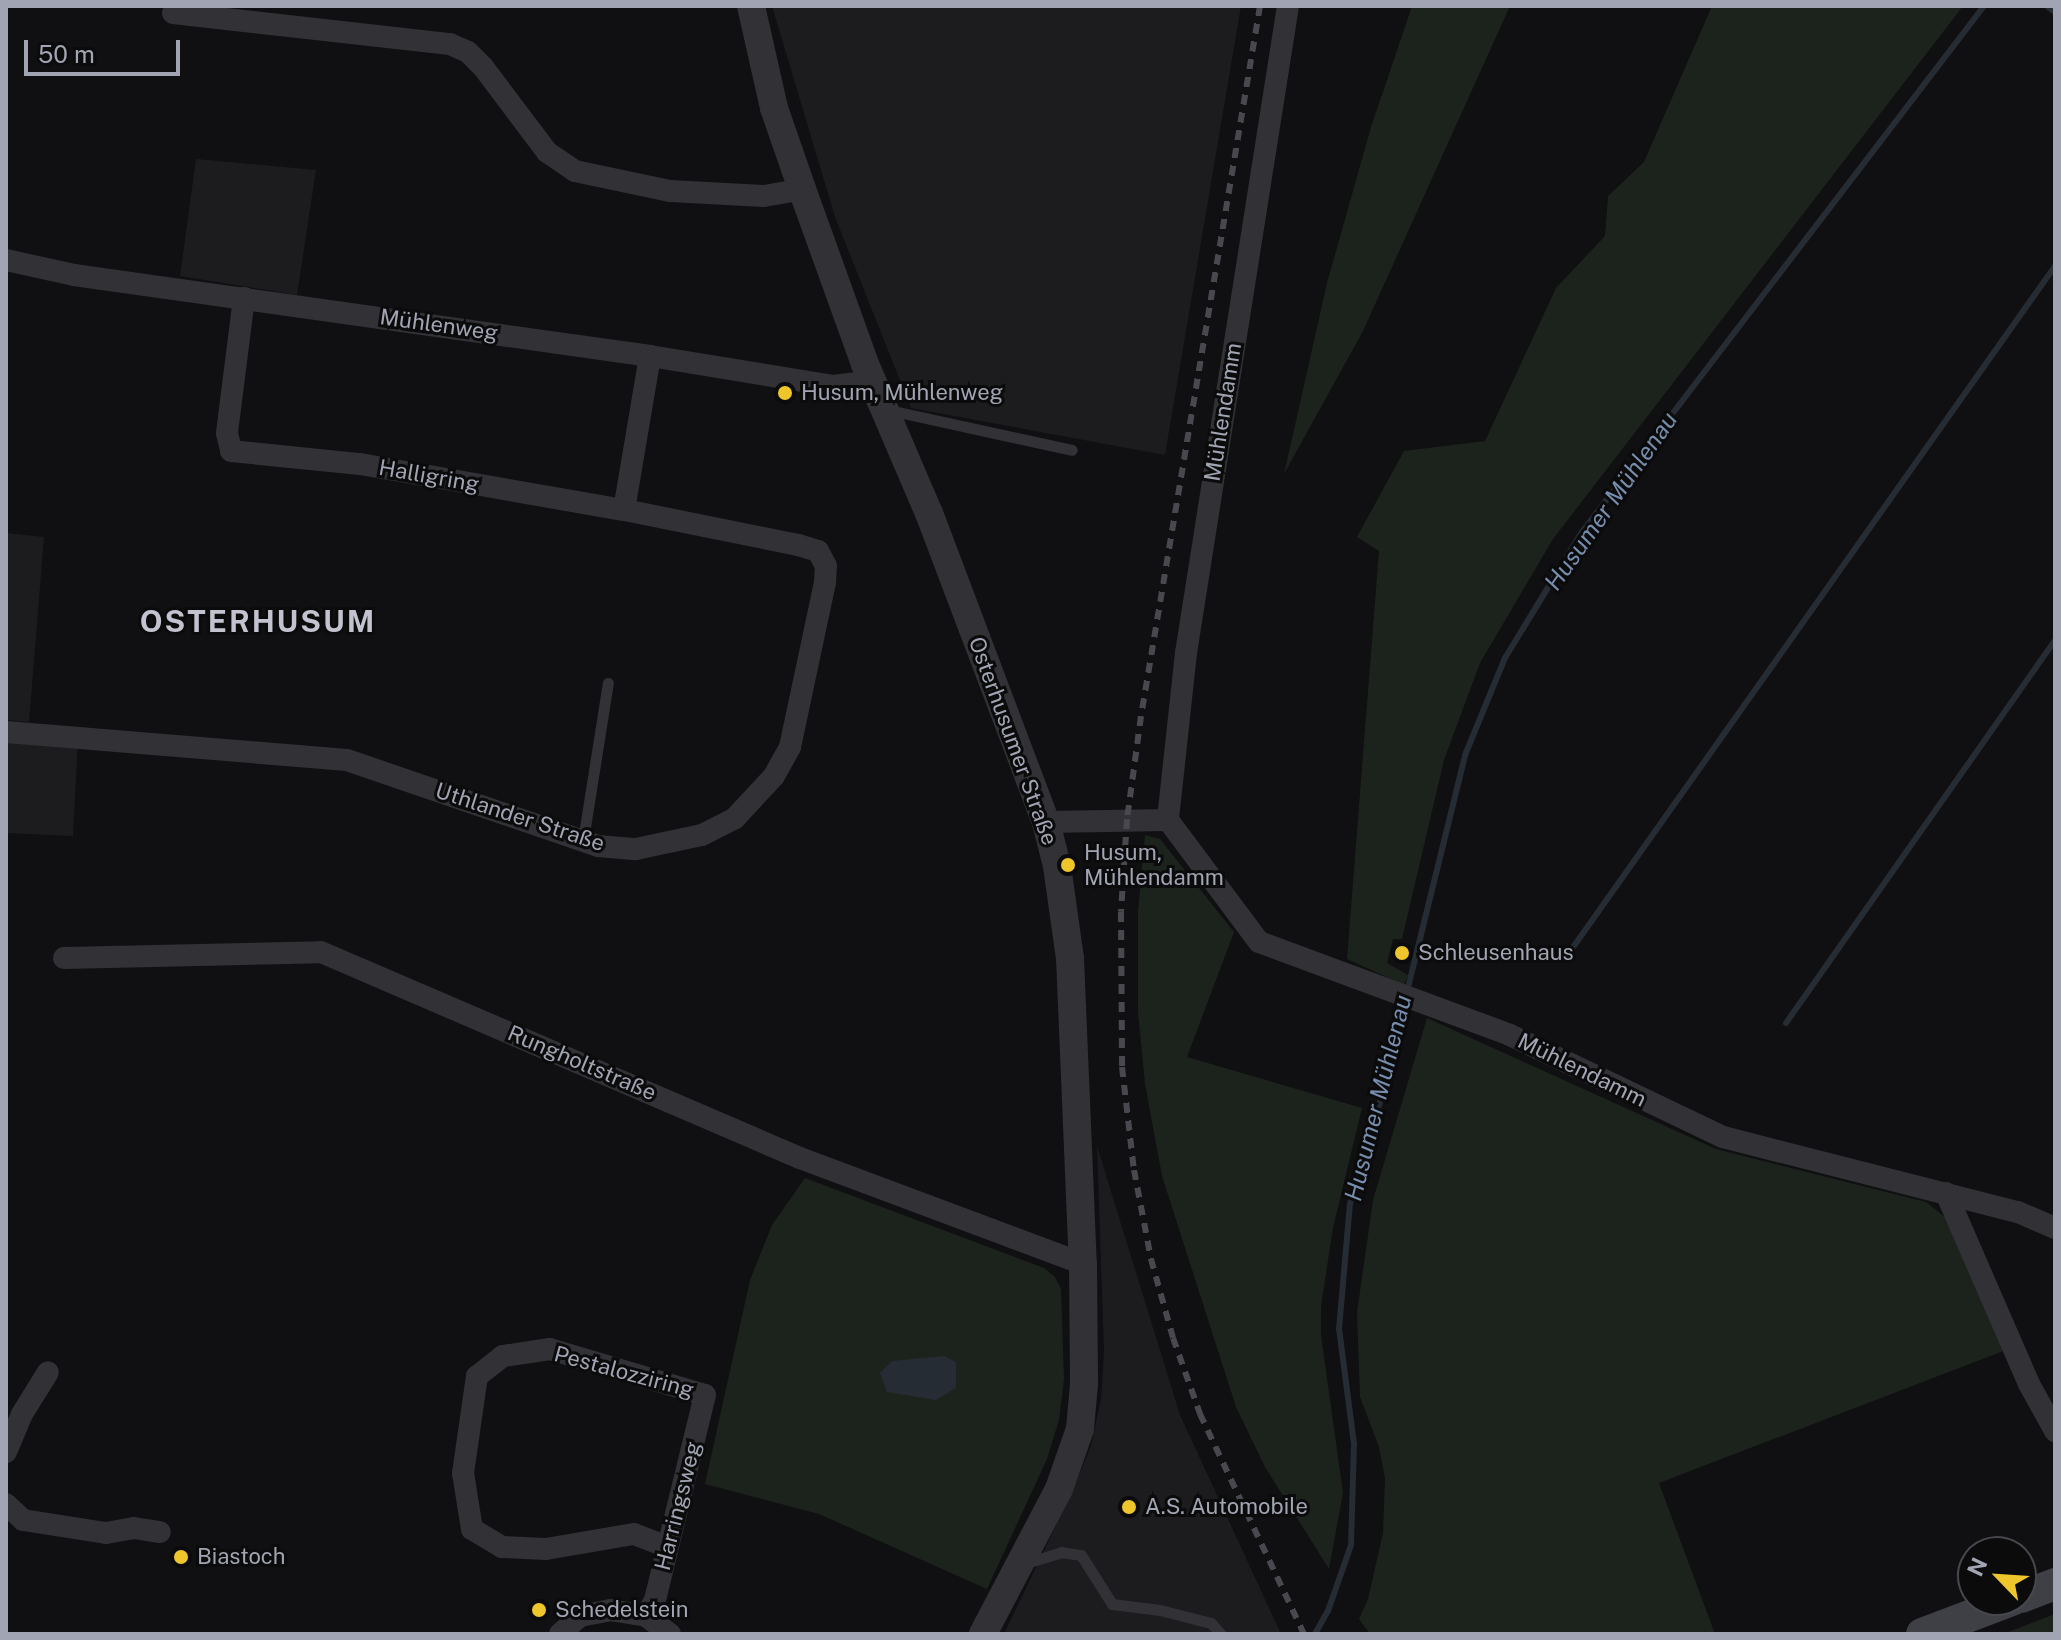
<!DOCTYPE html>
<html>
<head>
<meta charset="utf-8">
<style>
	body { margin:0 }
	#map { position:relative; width:2061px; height:1640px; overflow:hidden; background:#100f11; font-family:"Public Sans",sans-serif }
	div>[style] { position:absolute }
	.built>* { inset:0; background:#1c1c1e }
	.green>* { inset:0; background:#1c231d }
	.water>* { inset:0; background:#262c34 }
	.stream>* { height:6px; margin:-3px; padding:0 3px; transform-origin:3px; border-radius:3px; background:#262c34 }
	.service>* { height:11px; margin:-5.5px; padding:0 5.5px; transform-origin:5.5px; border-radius:5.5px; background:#313136 }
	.minor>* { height:22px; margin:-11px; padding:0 11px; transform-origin:11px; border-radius:11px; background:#313136 }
	.tertiary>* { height:28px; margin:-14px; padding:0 14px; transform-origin:14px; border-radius:14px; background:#313136 }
	.secondary>* { height:32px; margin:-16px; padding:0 16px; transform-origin:16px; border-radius:16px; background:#3f3f46 }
	.rail>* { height:6px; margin-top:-3px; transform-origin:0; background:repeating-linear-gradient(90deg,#48484f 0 10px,transparent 0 18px) }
	.dots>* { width:22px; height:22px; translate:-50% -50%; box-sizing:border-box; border:4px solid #0b0b0c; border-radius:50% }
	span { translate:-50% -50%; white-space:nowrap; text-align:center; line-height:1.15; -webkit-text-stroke:6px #0b0b0c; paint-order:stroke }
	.street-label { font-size:22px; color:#a1a4b2 }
	.poi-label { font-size:22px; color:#a1a4b2 }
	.left { translate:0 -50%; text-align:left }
	.water-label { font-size:24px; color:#778dad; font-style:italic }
	.district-label { font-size:30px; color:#c2c3ce; font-weight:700; letter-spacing:2px }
	.frame { position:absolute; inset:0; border:8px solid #a1a4b2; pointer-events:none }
	.north { position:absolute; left:1957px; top:1536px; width:80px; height:80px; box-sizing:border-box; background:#0b0b0c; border:2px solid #47484e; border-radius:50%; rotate:295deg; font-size:22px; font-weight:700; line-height:32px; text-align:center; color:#a1a4b2 }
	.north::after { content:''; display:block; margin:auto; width:28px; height:36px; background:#eec52b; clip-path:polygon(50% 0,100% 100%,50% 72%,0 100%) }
	.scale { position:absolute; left:24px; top:40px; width:156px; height:36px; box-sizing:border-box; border:4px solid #a1a4b2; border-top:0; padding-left:10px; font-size:24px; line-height:28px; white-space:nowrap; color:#a1a4b2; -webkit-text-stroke:6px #0b0b0c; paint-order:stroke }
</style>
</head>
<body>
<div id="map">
	<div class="built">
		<i style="clip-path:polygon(772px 6px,1241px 6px,1165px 455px,911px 408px,835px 217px)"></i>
		<i style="clip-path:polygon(196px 159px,316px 170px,297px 295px,180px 276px)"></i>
		<i style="clip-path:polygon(6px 533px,44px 537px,29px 722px,6px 720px)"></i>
		<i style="clip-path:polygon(6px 734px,78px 737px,73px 836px,6px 833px)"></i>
		<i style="clip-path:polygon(1097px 1146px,1180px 1415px,1281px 1634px,1004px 1634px,1072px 1492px,1091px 1446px,1101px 1399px,1104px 1351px)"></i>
	</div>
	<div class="green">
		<i style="clip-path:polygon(1412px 6px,1510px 6px,1363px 331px,1284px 474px,1327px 283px,1371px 127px)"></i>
		<i style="clip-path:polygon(1712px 6px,1963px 6px,1553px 539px,1480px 663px,1444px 760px,1402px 939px,1393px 939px,1387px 963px,1408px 975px,1404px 985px,1347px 959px,1379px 551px,1357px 537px,1404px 451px,1485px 441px,1556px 288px,1605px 236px,1608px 196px,1644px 162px)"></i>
		<i style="clip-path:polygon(1145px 835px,1160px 839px,1234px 932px,1187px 1057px,1362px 1108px,1333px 1228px,1321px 1306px,1321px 1335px,1343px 1493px,1329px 1569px,1265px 1467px,1236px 1407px,1162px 1176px,1145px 1084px,1138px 1012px,1138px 911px)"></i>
		<i style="clip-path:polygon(1427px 1018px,1716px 1149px,1926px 1202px,1945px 1217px,2006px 1350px,1659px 1483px,1715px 1634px,1370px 1634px,1359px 1619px,1368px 1599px,1383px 1533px,1385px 1478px,1379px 1447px,1360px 1397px,1357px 1312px,1373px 1200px)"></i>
		<i style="clip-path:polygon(805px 1178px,1044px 1268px,1055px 1277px,1061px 1289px,1064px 1379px,1059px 1420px,1047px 1459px,987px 1589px,819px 1514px,705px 1484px,750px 1280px,772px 1225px)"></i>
		<i style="clip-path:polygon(2055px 1614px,2055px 1634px,2003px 1634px)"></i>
	</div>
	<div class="water">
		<i style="clip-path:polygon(944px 1356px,956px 1362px,956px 1388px,936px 1400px,887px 1392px,880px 1373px,892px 1361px)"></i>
	</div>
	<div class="stream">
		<i style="left:2047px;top:6px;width:10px;rotate:37deg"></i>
		<i style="left:1569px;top:953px;width:842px;rotate:-54.72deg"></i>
		<i style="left:1786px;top:1023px;width:468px;rotate:-54.9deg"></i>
		<i style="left:1315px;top:1634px;width:26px;rotate:-61deg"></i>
		<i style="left:1328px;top:1611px;width:70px;rotate:-70.8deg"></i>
		<i style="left:1351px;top:1545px;width:101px;rotate:-88.3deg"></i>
		<i style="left:1354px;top:1444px;width:116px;rotate:-97.4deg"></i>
		<i style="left:1339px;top:1329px;width:125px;rotate:-85deg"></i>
		<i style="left:1350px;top:1204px;width:94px;rotate:-73.3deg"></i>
		<i style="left:1377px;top:1114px;width:370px;rotate:-76.2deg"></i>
		<i style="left:1465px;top:755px;width:105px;rotate:-67.6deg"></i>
		<i style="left:1505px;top:658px;width:148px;rotate:-58.6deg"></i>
		<i style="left:1582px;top:532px;width:662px;rotate:-52.61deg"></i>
	</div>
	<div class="service">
		<i style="left:889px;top:410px;width:187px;rotate:12.3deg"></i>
		<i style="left:583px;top:840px;width:159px;rotate:-81deg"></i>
		<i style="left:1026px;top:1563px;width:37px;rotate:-17deg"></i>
		<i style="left:1061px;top:1552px;width:20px;rotate:9deg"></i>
		<i style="left:1081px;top:1555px;width:58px;rotate:57.7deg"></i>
		<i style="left:1112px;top:1604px;width:48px;rotate:7.1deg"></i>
		<i style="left:1160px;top:1610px;width:53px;rotate:14.3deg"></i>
		<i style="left:1211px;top:1623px;width:15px;rotate:48deg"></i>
	</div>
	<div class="minor">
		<i style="left:1288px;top:6px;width:655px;rotate:98.96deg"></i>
		<i style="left:1186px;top:653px;width:168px;rotate:96.2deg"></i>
		<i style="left:1168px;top:820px;width:152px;rotate:53.3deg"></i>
		<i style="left:1259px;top:942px;width:268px;rotate:20.3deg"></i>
		<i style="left:1510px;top:1035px;width:236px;rotate:25.6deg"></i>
		<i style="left:1723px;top:1137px;width:304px;rotate:14.3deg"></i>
		<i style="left:2018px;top:1212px;width:40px;rotate:23.4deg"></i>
		<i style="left:173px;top:13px;width:279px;rotate:6.4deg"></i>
		<i style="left:450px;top:44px;width:20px;rotate:24deg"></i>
		<i style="left:468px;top:52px;width:21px;rotate:45deg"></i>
		<i style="left:483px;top:67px;width:106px;rotate:53deg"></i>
		<i style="left:547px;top:152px;width:34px;rotate:34deg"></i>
		<i style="left:575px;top:171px;width:97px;rotate:11.9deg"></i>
		<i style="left:670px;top:191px;width:94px;rotate:3deg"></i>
		<i style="left:764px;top:196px;width:39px;rotate:-10deg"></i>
		<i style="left:6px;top:260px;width:70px;rotate:12.4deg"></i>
		<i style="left:74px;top:275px;width:582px;rotate:8deg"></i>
		<i style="left:650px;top:356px;width:185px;rotate:9.3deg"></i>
		<i style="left:833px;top:386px;width:39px;rotate:-7deg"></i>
		<i style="left:244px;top:298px;width:136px;rotate:97.2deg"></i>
		<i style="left:227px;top:433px;width:18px;rotate:77deg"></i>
		<i style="left:231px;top:451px;width:130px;rotate:5.8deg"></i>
		<i style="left:360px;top:464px;width:268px;rotate:9.9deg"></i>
		<i style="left:624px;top:510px;width:156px;rotate:-80.4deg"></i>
		<i style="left:6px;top:732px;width:342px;rotate:4.7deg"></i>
		<i style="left:347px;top:760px;width:265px;rotate:18.9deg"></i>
		<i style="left:598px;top:846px;width:38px;rotate:5deg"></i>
		<i style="left:636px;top:849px;width:67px;rotate:-12deg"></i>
		<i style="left:702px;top:835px;width:37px;rotate:-27deg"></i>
		<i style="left:735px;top:818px;width:57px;rotate:-47.1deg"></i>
		<i style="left:774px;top:776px;width:33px;rotate:-61deg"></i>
		<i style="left:790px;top:747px;width:168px;rotate:-78deg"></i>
		<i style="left:825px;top:583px;width:17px;rotate:-87deg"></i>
		<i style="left:826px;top:566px;width:17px;rotate:-118deg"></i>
		<i style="left:818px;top:551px;width:21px;rotate:-163deg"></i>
		<i style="left:798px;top:545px;width:177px;rotate:-168.6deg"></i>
		<i style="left:1046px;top:822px;width:122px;rotate:-0.9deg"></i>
		<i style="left:64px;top:958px;width:257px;rotate:-1.3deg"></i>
		<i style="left:321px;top:952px;width:521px;rotate:23.27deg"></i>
		<i style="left:800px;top:1158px;width:302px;rotate:20.5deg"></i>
		<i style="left:1946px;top:1193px;width:208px;rotate:66.5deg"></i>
		<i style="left:2029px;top:1384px;width:54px;rotate:61deg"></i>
		<i style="left:6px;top:1452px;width:41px;rotate:-67.2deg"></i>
		<i style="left:22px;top:1414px;width:49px;rotate:-58.2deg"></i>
		<i style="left:6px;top:1504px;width:23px;rotate:43deg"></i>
		<i style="left:23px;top:1520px;width:84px;rotate:8.9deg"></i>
		<i style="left:106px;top:1533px;width:28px;rotate:-10deg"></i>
		<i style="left:134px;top:1528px;width:26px;rotate:9deg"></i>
		<i style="left:646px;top:1616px;width:18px;rotate:-61deg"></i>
		<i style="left:655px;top:1600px;width:211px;rotate:-76.3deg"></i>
		<i style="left:705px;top:1395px;width:162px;rotate:-163.5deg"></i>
		<i style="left:550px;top:1349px;width:48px;rotate:171.5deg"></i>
		<i style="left:503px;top:1356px;width:33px;rotate:142deg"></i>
		<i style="left:477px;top:1376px;width:98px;rotate:98.2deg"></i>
		<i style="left:463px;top:1473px;width:57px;rotate:80.9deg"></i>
		<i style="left:472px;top:1529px;width:35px;rotate:31deg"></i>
		<i style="left:502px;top:1547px;width:44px;rotate:2.6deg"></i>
		<i style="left:546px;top:1549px;width:89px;rotate:-9.7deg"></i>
		<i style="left:634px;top:1534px;width:36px;rotate:21deg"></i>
		<i style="left:560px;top:1634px;width:27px;rotate:-42deg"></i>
		<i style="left:580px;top:1616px;width:31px;rotate:-11deg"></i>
		<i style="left:610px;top:1610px;width:36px;rotate:9deg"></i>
		<i style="left:646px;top:1616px;width:30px;rotate:37deg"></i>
	</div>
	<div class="tertiary">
		<i style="left:751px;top:6px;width:105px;rotate:77.3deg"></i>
		<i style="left:774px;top:108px;width:86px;rotate:70.9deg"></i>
		<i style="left:802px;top:189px;width:186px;rotate:70.2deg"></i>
		<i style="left:865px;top:364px;width:162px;rotate:66.8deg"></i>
		<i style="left:929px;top:513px;width:330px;rotate:69.3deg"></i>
		<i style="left:1046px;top:822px;width:45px;rotate:76deg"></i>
		<i style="left:1057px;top:866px;width:93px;rotate:82deg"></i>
		<i style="left:1070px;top:958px;width:306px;rotate:87.6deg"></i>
		<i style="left:1083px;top:1264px;width:120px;rotate:89.5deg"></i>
		<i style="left:1084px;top:1384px;width:45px;rotate:95.1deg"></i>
		<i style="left:1080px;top:1429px;width:64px;rotate:109.3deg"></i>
		<i style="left:1059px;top:1489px;width:164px;rotate:117.7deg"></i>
	</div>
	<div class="secondary">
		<i style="left:2021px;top:1597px;width:36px;rotate:-21deg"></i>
		<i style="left:1922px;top:1634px;width:96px;rotate:-20.7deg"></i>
	</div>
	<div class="rail">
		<i style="left:1260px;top:6px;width:720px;rotate:99.51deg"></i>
		<i style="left:1141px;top:716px;width:104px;rotate:97.7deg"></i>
		<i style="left:1127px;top:819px;width:93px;rotate:93.7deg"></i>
		<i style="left:1121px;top:912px;width:155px;rotate:89.6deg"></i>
		<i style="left:1122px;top:1067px;width:104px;rotate:83.4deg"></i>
		<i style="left:1134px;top:1170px;width:91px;rotate:79.2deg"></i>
		<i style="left:1151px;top:1259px;width:82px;rotate:74.4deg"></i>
		<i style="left:1173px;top:1338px;width:81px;rotate:70.4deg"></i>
		<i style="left:1200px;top:1414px;width:243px;rotate:64.7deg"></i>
	</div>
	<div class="dots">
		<i style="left:785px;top:393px;background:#eec52b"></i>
		<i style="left:1068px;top:865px;background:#eec52b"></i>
		<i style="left:1402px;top:953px;background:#eec52b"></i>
		<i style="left:1129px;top:1507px;background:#eec52b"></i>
		<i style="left:181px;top:1557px;background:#eec52b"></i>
		<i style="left:539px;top:1610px;background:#eec52b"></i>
	</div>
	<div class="street-label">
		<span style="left:439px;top:325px;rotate:8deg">Mühlenweg</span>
		<span style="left:1223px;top:412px;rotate:-81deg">Mühlendamm</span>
		<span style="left:429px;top:476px;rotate:10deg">Halligring</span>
		<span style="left:1013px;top:741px;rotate:70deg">Osterhusumer Straße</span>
		<span style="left:520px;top:817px;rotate:18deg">Uthlander Straße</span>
		<span style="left:582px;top:1063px;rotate:23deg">Rungholtstraße</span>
		<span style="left:1582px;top:1070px;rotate:26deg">Mühlendamm</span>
		<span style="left:624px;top:1372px;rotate:15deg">Pestalozziring</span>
		<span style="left:678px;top:1506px;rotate:-76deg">Harringsweg</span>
	</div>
	<div class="poi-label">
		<span class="left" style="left:801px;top:393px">Husum, Mühlenweg</span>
		<span class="left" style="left:1084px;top:865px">Husum,<br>Mühlendamm</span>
		<span class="left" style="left:1418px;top:953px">Schleusenhaus</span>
		<span class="left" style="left:1145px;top:1507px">A.S. Automobile</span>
		<span class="left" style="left:197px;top:1557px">Biastoch</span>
		<span class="left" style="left:555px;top:1610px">Schedelstein</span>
	</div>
	<div class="water-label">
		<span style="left:1611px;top:501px;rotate:-55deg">Husumer Mühlenau</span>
		<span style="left:1378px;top:1098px;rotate:-76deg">Husumer Mühlenau</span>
	</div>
	<div class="district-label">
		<span style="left:258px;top:621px">OSTERHUSUM</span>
	</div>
	<div class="frame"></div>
	<div class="north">N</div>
	<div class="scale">50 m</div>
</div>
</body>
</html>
